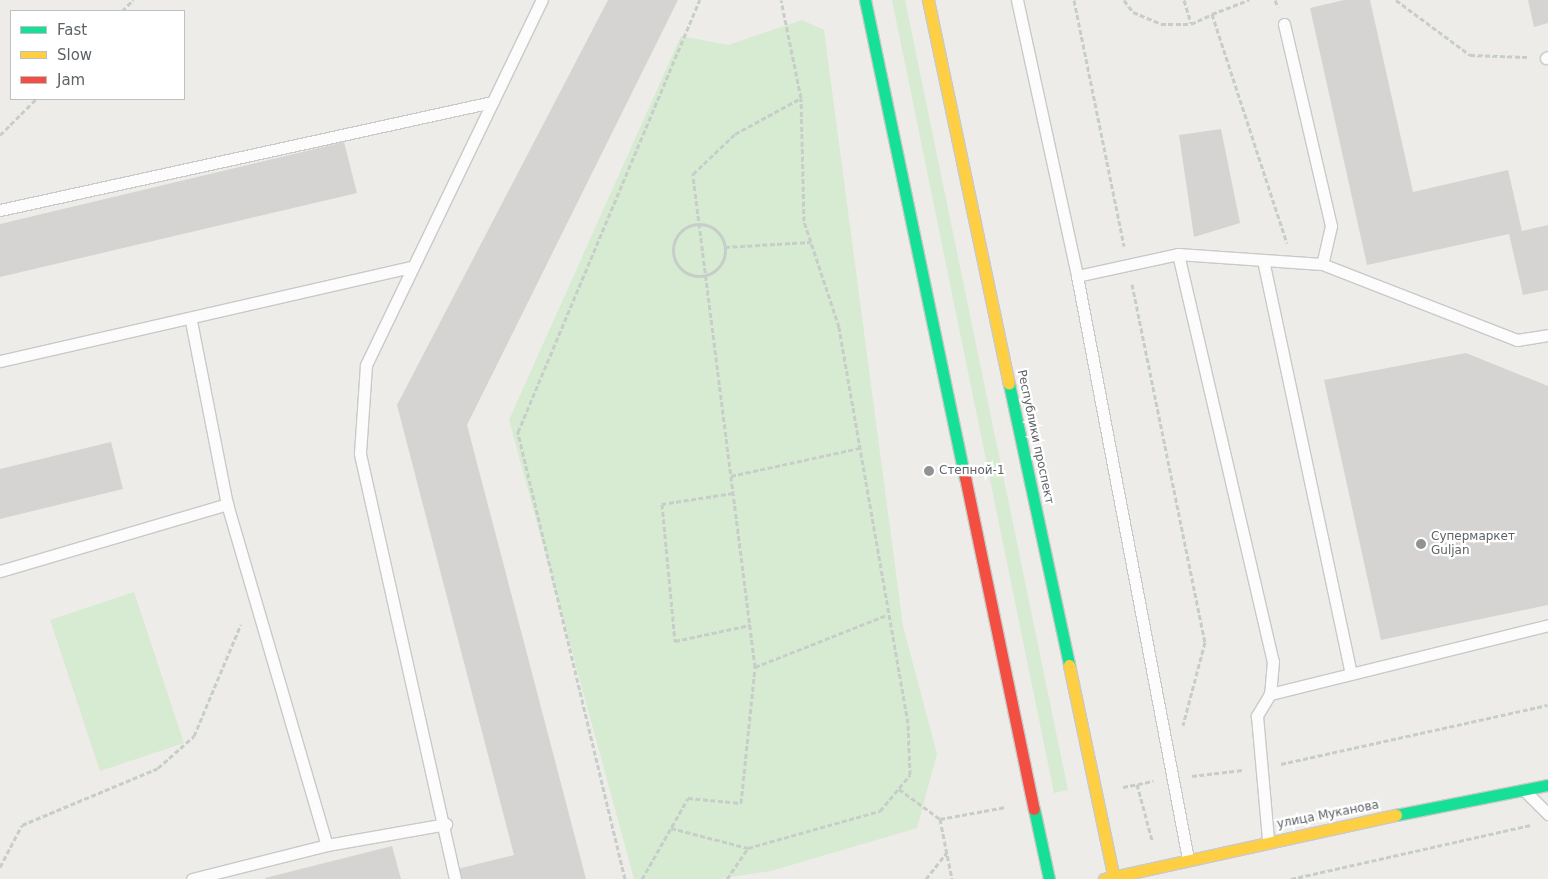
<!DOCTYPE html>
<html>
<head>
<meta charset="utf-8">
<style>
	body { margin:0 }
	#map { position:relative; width:1548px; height:879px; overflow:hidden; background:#edece8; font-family:"DejaVu Sans",sans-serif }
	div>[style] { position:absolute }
	.green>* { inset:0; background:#d7ebd2 }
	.building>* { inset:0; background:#d5d4d2 }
	.path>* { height:3px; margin-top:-1.5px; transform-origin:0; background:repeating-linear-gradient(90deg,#c7cec9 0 5px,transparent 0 7.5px) }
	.path>.ring { margin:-1.5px; padding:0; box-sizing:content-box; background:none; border:3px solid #c7cec9; border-radius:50% }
	.roads { filter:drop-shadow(1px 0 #c9c9c9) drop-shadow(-1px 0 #c9c9c9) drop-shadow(0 1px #c9c9c9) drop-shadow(0 -1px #c9c9c9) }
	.lane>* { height:11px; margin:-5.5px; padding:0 5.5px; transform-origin:5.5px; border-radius:5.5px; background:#fcfcfc }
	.fast>* { height:11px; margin:-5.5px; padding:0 5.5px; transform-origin:5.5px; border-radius:5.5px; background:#16e098 }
	.slow>* { height:11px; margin:-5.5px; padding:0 5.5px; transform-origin:5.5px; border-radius:5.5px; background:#ffcf43 }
	.jam>* { height:11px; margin:-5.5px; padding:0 5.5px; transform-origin:5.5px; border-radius:5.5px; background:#f24e42 }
	.dots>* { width:14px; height:14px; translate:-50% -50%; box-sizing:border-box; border:2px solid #fff; border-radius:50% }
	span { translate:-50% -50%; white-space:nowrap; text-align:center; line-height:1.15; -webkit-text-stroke:4.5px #fff; paint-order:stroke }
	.street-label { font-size:12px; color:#5d6367 }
	.poi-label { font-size:12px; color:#5d6367 }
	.left { translate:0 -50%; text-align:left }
	.legend { position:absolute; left:10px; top:10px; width:175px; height:90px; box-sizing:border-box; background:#fff; border:1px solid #bec1c2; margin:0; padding:6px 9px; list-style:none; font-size:15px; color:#5d6367 }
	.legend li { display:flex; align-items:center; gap:10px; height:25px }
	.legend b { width:25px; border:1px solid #bec1c2 }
</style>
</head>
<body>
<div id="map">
	<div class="green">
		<i style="clip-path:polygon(892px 0,905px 0,1068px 790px,1054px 793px)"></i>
		<i style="clip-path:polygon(802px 20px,824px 30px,903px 626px,937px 754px,917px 828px,771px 871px,718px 879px,634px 879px,509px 420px,681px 36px,728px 45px)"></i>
		<i style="clip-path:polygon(134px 592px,184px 743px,100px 771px,50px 620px)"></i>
	</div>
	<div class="building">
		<i style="clip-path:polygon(608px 0,678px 0,467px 425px,586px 879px,460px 879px,457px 869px,514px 855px,397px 405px)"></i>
		<i style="clip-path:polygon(1344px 0,1370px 0,1413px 192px,1508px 170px,1522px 231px,1548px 225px,1548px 290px,1523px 295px,1509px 234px,1367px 265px,1310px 8px)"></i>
		<i style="clip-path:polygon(1528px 0,1548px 0,1548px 23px,1534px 27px)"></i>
		<i style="clip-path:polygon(1221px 129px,1240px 223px,1194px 237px,1179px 135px)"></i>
		<i style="clip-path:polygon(344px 142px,357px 193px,0 277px,0 224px)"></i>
		<i style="clip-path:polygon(1466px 353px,1548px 386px,1548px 605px,1381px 640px,1324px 380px)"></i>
		<i style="clip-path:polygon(111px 442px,123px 489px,0 519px,0 469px)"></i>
		<i style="clip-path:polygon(392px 846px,401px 879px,265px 879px,265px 878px)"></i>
	</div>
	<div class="path">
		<i style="left:1074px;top:0;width:251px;rotate:78.5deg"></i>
		<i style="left:1124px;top:0;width:15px;rotate:53deg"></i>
		<i style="left:1133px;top:12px;width:30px;rotate:23deg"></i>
		<i style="left:1161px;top:24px;width:30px"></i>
		<i style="left:1191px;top:24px;width:23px;rotate:-25deg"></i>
		<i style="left:1212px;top:14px;width:241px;rotate:71.9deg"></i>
		<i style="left:1184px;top:0;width:24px;rotate:73deg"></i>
		<i style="left:1275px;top:0;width:8px;rotate:67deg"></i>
		<i style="left:1396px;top:0;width:92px;rotate:36.6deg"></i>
		<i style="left:1470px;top:55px;width:57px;rotate:2deg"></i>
		<i style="left:122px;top:11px;width:16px;rotate:-45deg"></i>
		<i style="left:1212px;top:14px;width:40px;rotate:-21deg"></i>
		<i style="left:0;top:135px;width:51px;rotate:-45deg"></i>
		<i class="ring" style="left:673px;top:224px;width:49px;height:49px"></i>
		<i style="left:725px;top:247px;width:86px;rotate:-3.3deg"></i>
		<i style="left:1132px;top:284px;width:365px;rotate:78.5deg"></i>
		<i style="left:1205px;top:642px;width:86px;rotate:104.8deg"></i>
		<i style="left:731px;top:476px;width:131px;rotate:-12.3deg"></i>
		<i style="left:733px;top:493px;width:72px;rotate:171.2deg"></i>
		<i style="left:662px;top:504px;width:138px;rotate:84.6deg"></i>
		<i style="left:675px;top:641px;width:77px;rotate:-12deg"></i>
		<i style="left:755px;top:667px;width:142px;rotate:-21.5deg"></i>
		<i style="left:1281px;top:764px;width:273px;rotate:-12.5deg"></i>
		<i style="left:1192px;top:776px;width:51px;rotate:-6.7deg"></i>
		<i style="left:1137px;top:784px;width:58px;rotate:75deg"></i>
		<i style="left:1123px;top:787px;width:31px;rotate:-11deg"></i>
		<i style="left:899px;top:789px;width:51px;rotate:36.2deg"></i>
		<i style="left:940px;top:819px;width:61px;rotate:78.7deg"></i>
		<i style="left:940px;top:819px;width:67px;rotate:-10.3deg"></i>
		<i style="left:671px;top:828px;width:80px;rotate:14.6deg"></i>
		<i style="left:0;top:867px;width:47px;rotate:-62.4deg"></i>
		<i style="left:22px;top:825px;width:147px;rotate:-22.7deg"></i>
		<i style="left:158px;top:768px;width:48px;rotate:-41.6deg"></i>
		<i style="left:194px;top:736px;width:121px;rotate:-67.2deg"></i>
		<i style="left:625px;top:879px;width:460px;rotate:-103.5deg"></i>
		<i style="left:518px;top:432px;width:469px;rotate:-67.2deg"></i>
		<i style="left:642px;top:879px;width:93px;rotate:-60.4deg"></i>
		<i style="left:688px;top:798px;width:53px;rotate:5.4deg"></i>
		<i style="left:741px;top:803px;width:137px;rotate:-84.1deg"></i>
		<i style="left:755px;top:667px;width:497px;rotate:-97.2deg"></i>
		<i style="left:693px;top:174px;width:58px;rotate:-43.6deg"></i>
		<i style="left:735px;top:134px;width:75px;rotate:-28.6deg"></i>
		<i style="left:727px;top:879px;width:37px;rotate:-56deg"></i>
		<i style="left:748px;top:848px;width:137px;rotate:-15.7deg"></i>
		<i style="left:880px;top:811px;width:47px;rotate:-50.2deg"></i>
		<i style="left:910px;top:775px;width:52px;rotate:-92.2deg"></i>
		<i style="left:908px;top:723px;width:402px;rotate:-99.9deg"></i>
		<i style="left:839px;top:327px;width:112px;rotate:-108.3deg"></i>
		<i style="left:804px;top:221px;width:123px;rotate:-91.4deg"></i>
		<i style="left:801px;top:98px;width:100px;rotate:-101.5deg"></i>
		<i style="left:926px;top:879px;width:34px;rotate:-52deg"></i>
		<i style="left:1291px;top:879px;width:246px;rotate:-12.7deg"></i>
	</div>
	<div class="roads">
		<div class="lane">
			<i style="left:1017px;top:0;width:282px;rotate:77.7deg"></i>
			<i style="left:1077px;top:276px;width:593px;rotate:79.22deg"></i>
			<i style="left:1284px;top:24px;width:207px;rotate:76.9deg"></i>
			<i style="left:1331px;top:226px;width:39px;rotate:103deg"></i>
			<i style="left:1546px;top:58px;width:2px;rotate:-27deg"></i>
			<i style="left:0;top:210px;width:504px;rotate:-12.38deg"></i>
			<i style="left:1178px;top:254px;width:418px;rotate:76.9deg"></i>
			<i style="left:1273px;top:661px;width:33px;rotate:95deg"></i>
			<i style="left:1270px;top:694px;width:26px;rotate:121deg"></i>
			<i style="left:1257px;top:716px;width:124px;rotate:84.9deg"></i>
			<i style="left:1263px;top:260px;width:423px;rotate:78deg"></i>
			<i style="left:1077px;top:276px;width:103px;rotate:-12.3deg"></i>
			<i style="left:1178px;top:254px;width:144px;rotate:4deg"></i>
			<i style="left:1322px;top:264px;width:209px;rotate:21.3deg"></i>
			<i style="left:1517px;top:340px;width:31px;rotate:-9deg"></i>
			<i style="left:191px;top:321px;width:187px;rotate:78.9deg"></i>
			<i style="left:227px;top:504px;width:355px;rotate:73.7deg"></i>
			<i style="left:327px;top:845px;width:121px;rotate:-10deg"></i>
			<i style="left:0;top:361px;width:422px;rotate:-12.9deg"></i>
			<i style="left:0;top:571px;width:237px;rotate:-16.4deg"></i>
			<i style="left:1270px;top:694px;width:286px;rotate:-13.9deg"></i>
			<i style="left:1525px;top:791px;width:33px;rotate:45deg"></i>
			<i style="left:192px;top:879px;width:139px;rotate:-14.1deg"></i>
			<i style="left:455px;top:879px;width:436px;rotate:-102.6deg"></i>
			<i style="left:360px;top:453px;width:88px;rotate:-86.1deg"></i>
			<i style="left:366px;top:365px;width:405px;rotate:-64.3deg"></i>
		</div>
		<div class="fast">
			<i style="left:865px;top:0;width:487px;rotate:78.2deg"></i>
			<i style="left:1009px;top:384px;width:287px;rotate:77.9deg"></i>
			<i style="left:1034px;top:809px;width:72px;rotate:77.9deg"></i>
			<i style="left:1396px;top:815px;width:155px;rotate:-11.2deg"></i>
		</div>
		<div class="slow">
			<i style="left:928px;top:0;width:392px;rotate:78.1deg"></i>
			<i style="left:1069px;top:665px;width:219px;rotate:78.1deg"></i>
			<i style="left:1104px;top:879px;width:299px;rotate:-12.4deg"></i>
		</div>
		<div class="jam">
			<i style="left:965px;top:477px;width:339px;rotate:78.3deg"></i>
		</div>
	</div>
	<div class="dots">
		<i style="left:929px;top:471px;background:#8f9394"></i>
		<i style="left:1421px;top:544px;background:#8f9394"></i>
	</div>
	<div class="street-label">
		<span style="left:1035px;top:437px;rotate:78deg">Республики проспект</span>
		<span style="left:1328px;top:815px;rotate:-11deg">улица Муканова</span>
	</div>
	<div class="poi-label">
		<span class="left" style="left:939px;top:471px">Степной-1</span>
		<span class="left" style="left:1431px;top:544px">Супермаркет<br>Guljan</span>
	</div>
	<ul class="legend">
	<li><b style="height:6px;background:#16e098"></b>Fast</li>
	<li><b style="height:6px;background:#ffcf43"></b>Slow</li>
	<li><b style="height:6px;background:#f24e42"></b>Jam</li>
	</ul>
</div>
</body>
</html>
